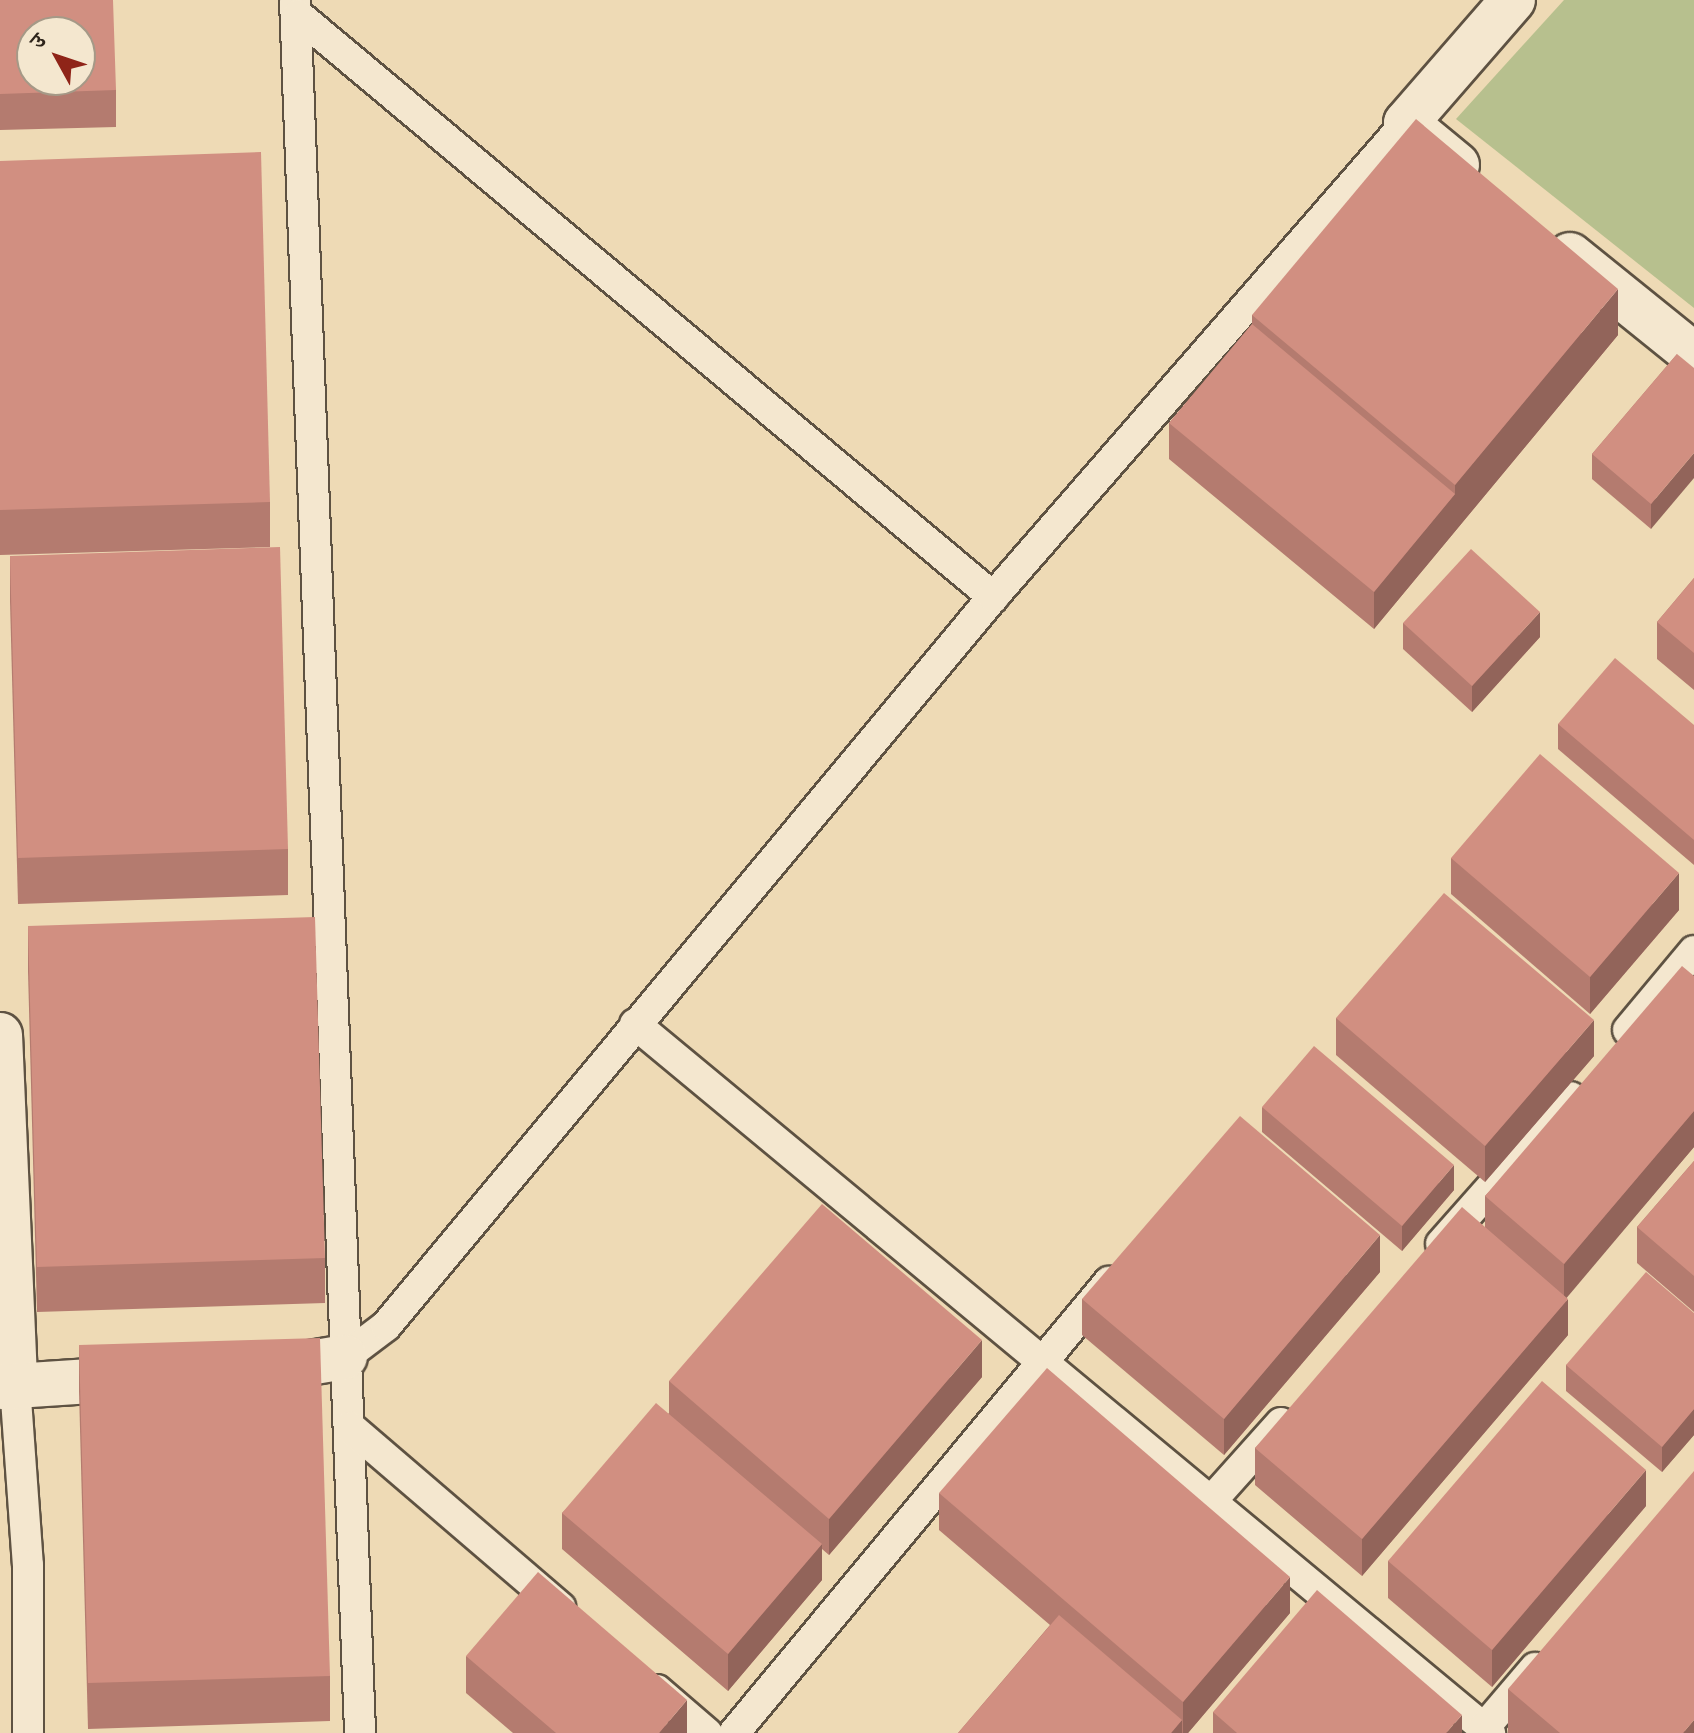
<!DOCTYPE html>
<html>
<head>
<meta charset="utf-8">
<style>
	body { margin:0 }
	#map { position:relative; width:1694px; height:1733px; overflow:hidden; background:#eedab5; font-family:"Libre Bodoni","Noto Serif Devanagari",serif }
	div>[style] { position:absolute }
	.green>* { inset:0; background:#b7c08e }
	.roads { filter:drop-shadow(2px 0 #5e5242) drop-shadow(-2px 0 #5e5242) drop-shadow(0 2px #5e5242) drop-shadow(0 -2px #5e5242) }
	.lane>* { height:30px; margin:-15px; padding:0 15px; transform-origin:15px; border-radius:15px; background:#f4e7cf }
	.street>* { height:44px; margin:-22px; padding:0 22px; transform-origin:22px; border-radius:22px; background:#f4e7cf }
	.wall>* { inset:0; background:#b47b6f }
	.shaded-wall>* { inset:0; background:#92645a }
	.building>* { inset:0; background:#d18f81 }
	span { translate:-50% -50%; white-space:nowrap; text-align:center; line-height:1.15; -webkit-text-stroke:6px #f4e7cf; paint-order:stroke }
	.north { position:absolute; left:16px; top:16px; width:80px; height:80px; box-sizing:border-box; background:#f4e7cf; border:2px solid #a59987; border-radius:50%; rotate:310deg; font-size:22px; font-weight:700; line-height:32px; text-align:center; color:#2e251b }
	.north::after { content:''; display:block; margin:auto; width:28px; height:36px; background:#8f2418; clip-path:polygon(50% 0,100% 100%,50% 72%,0 100%) }
</style>
</head>
<body>
<div id="map">
	<div class="green">
		<i style="clip-path:polygon(1564px 0,1694px 0,1694px 308px,1456px 119px)"></i>
	</div>
	<div class="roads">
		<div class="lane">
			<i style="left:295px;top:0;width:1734px;rotate:87.85deg"></i>
			<i style="left:298px;top:15px;width:907px;rotate:39.94deg"></i>
			<i style="left:635px;top:1024px;width:1111px;rotate:39.67deg"></i>
			<i style="left:1628px;top:1030px;width:103px;rotate:-50.1deg"></i>
			<i style="left:1441px;top:1244px;width:196px;rotate:-48.5deg"></i>
			<i style="left:345px;top:1357px;width:51px;rotate:-37.1deg"></i>
			<i style="left:386px;top:1326px;width:949px;rotate:-50.22deg"></i>
			<i style="left:993px;top:597px;width:629px;rotate:-48.93deg"></i>
			<i style="left:15px;top:1385px;width:180px;rotate:85.9deg"></i>
			<i style="left:28px;top:1565px;width:168px;rotate:90deg"></i>
			<i style="left:350px;top:1427px;width:277px;rotate:40.6deg"></i>
			<i style="left:1213px;top:1499px;width:102px;rotate:-48.2deg"></i>
			<i style="left:657px;top:1690px;width:66px;rotate:40.7deg"></i>
			<i style="left:1484px;top:1728px;width:79px;rotate:-49.6deg"></i>
			<i style="left:734px;top:1733px;width:587px;rotate:-50.26deg"></i>
		</div>
		<div class="street">
			<i style="left:1457px;top:165px;width:66px;rotate:-140.5deg"></i>
			<i style="left:1406px;top:123px;width:163px;rotate:-49deg"></i>
			<i style="left:1570px;top:255px;width:159px;rotate:38.9deg"></i>
			<i style="left:0;top:1035px;width:350px;rotate:87.5deg"></i>
			<i style="left:262px;top:1371px;width:84px;rotate:-9.6deg"></i>
			<i style="left:0;top:1387px;width:137px;rotate:-3.8deg"></i>
		</div>
	</div>
	<div class="wall">
		<i style="clip-path:polygon(0 0,116px 90px,116px 127px,0 130px)"></i>
		<i style="clip-path:polygon(0 161px,270px 502px,270px 547px,0 555px)"></i>
		<i style="clip-path:polygon(1252px 315px,1618px 335px,1374px 629px,1169px 459px,1169px 423px,1252px 324px)"></i>
		<i style="clip-path:polygon(1677px 354px,1651px 529px,1592px 479px,1592px 454px)"></i>
		<i style="clip-path:polygon(10px 556px,288px 849px,288px 895px,18px 904px,10px 601px)"></i>
		<i style="clip-path:polygon(1694px 578px,1694px 690px,1657px 659px,1657px 622px)"></i>
		<i style="clip-path:polygon(1403px 623px,1540px 637px,1472px 712px,1403px 649px)"></i>
		<i style="clip-path:polygon(1558px 724px,1694px 725px,1694px 865px,1558px 749px)"></i>
		<i style="clip-path:polygon(1451px 858px,1679px 910px,1590px 1014px,1451px 894px)"></i>
		<i style="clip-path:polygon(28px 926px,325px 1258px,325px 1303px,37px 1312px,28px 971px)"></i>
		<i style="clip-path:polygon(1694px 976px,1694px 1147px,1566px 1297px,1568px 1335px,1362px 1576px,1255px 1485px,1255px 1448px,1485px 1227px,1485px 1196px)"></i>
		<i style="clip-path:polygon(1336px 1018px,1594px 1056px,1485px 1182px,1336px 1055px)"></i>
		<i style="clip-path:polygon(1262px 1107px,1454px 1190px,1402px 1251px,1262px 1132px)"></i>
		<i style="clip-path:polygon(1694px 1161px,1694px 1312px,1637px 1263px,1637px 1227px)"></i>
		<i style="clip-path:polygon(1380px 1272px,1224px 1455px,1082px 1335px,1082px 1299px)"></i>
		<i style="clip-path:polygon(1694px 1313px,1694px 1435px,1662px 1472px,1566px 1391px,1566px 1365px)"></i>
		<i style="clip-path:polygon(79px 1345px,330px 1676px,330px 1721px,88px 1729px,79px 1391px)"></i>
		<i style="clip-path:polygon(982px 1377px,829px 1555px,822px 1549px,822px 1580px,728px 1691px,562px 1549px,562px 1513px,669px 1413px,669px 1381px)"></i>
		<i style="clip-path:polygon(939px 1493px,1290px 1613px,1188px 1733px,958px 1733px,1050px 1625px,939px 1530px)"></i>
		<i style="clip-path:polygon(1646px 1506px,1492px 1687px,1388px 1598px,1388px 1561px)"></i>
		<i style="clip-path:polygon(466px 1656px,687px 1733px,513px 1733px,466px 1693px)"></i>
		<i style="clip-path:polygon(1508px 1689px,1694px 1733px,1508px 1733px)"></i>
		<i style="clip-path:polygon(1213px 1712px,1462px 1733px,1213px 1733px)"></i>
	</div>
	<div class="shaded-wall">
		<i style="clip-path:polygon(1618px 289px,1618px 335px,1374px 629px,1374px 592px,1455px 494px,1455px 485px)"></i>
		<i style="clip-path:polygon(1694px 453px,1694px 478px,1651px 529px,1651px 504px)"></i>
		<i style="clip-path:polygon(1540px 612px,1540px 637px,1472px 712px,1472px 686px)"></i>
		<i style="clip-path:polygon(1679px 873px,1679px 910px,1590px 1014px,1590px 977px)"></i>
		<i style="clip-path:polygon(1594px 1020px,1594px 1056px,1485px 1182px,1485px 1146px)"></i>
		<i style="clip-path:polygon(1694px 1111px,1694px 1147px,1564px 1301px,1564px 1264px)"></i>
		<i style="clip-path:polygon(1454px 1165px,1454px 1190px,1402px 1251px,1402px 1226px)"></i>
		<i style="clip-path:polygon(1380px 1235px,1380px 1272px,1224px 1455px,1224px 1419px)"></i>
		<i style="clip-path:polygon(1568px 1299px,1568px 1335px,1362px 1576px,1362px 1539px)"></i>
		<i style="clip-path:polygon(982px 1340px,982px 1377px,829px 1555px,829px 1519px)"></i>
		<i style="clip-path:polygon(1694px 1409px,1694px 1435px,1662px 1472px,1662px 1447px)"></i>
		<i style="clip-path:polygon(1646px 1470px,1646px 1506px,1492px 1687px,1492px 1650px)"></i>
		<i style="clip-path:polygon(822px 1544px,822px 1580px,728px 1691px,728px 1654px)"></i>
		<i style="clip-path:polygon(1290px 1577px,1290px 1613px,1188px 1733px,1183px 1733px,1183px 1702px)"></i>
		<i style="clip-path:polygon(687px 1700px,687px 1733px,659px 1733px)"></i>
		<i style="clip-path:polygon(1462px 1715px,1462px 1733px,1446px 1733px)"></i>
		<i style="clip-path:polygon(1182px 1720px,1182px 1733px,1171px 1733px)"></i>
		<i style="clip-path:polygon(1694px 1720px,1694px 1733px,1683px 1733px)"></i>
	</div>
	<div class="building">
		<i style="clip-path:polygon(evenodd,0 0,113px 0,116px 90px,0 94px,0 0,32px 32px,80px 32px,80px 80px,32px 80px,32px 32px)"></i>
		<i style="clip-path:polygon(1416px 119px,1618px 289px,1455px 485px,1252px 315px)"></i>
		<i style="clip-path:polygon(261px 152px,270px 502px,0 510px,0 161px)"></i>
		<i style="clip-path:polygon(1252px 324px,1455px 494px,1374px 592px,1169px 423px)"></i>
		<i style="clip-path:polygon(1677px 354px,1694px 368px,1694px 453px,1651px 504px,1592px 454px)"></i>
		<i style="clip-path:polygon(280px 547px,288px 849px,18px 858px,10px 556px)"></i>
		<i style="clip-path:polygon(1471px 549px,1540px 612px,1472px 686px,1403px 623px)"></i>
		<i style="clip-path:polygon(1694px 578px,1694px 653px,1657px 622px)"></i>
		<i style="clip-path:polygon(1615px 658px,1694px 725px,1694px 840px,1558px 724px)"></i>
		<i style="clip-path:polygon(1540px 754px,1679px 873px,1590px 977px,1451px 858px)"></i>
		<i style="clip-path:polygon(1444px 893px,1594px 1020px,1485px 1146px,1336px 1018px)"></i>
		<i style="clip-path:polygon(315px 917px,325px 1258px,37px 1267px,28px 926px)"></i>
		<i style="clip-path:polygon(1682px 966px,1694px 976px,1694px 1111px,1564px 1264px,1485px 1196px)"></i>
		<i style="clip-path:polygon(1314px 1046px,1454px 1165px,1402px 1226px,1262px 1107px)"></i>
		<i style="clip-path:polygon(1240px 1116px,1380px 1235px,1224px 1419px,1082px 1299px)"></i>
		<i style="clip-path:polygon(1694px 1161px,1694px 1276px,1637px 1227px)"></i>
		<i style="clip-path:polygon(822px 1204px,982px 1340px,829px 1519px,669px 1381px)"></i>
		<i style="clip-path:polygon(1462px 1207px,1568px 1299px,1362px 1539px,1255px 1448px)"></i>
		<i style="clip-path:polygon(1646px 1272px,1694px 1313px,1694px 1409px,1662px 1447px,1566px 1365px)"></i>
		<i style="clip-path:polygon(320px 1338px,330px 1676px,88px 1683px,79px 1345px)"></i>
		<i style="clip-path:polygon(1047px 1368px,1290px 1577px,1183px 1702px,939px 1493px)"></i>
		<i style="clip-path:polygon(1542px 1381px,1646px 1470px,1492px 1650px,1388px 1561px)"></i>
		<i style="clip-path:polygon(656px 1403px,822px 1544px,728px 1654px,562px 1513px)"></i>
		<i style="clip-path:polygon(1694px 1471px,1694px 1720px,1683px 1733px,1560px 1733px,1508px 1689px)"></i>
		<i style="clip-path:polygon(538px 1572px,687px 1700px,659px 1733px,556px 1733px,466px 1656px)"></i>
		<i style="clip-path:polygon(1317px 1590px,1462px 1715px,1446px 1733px,1237px 1733px,1213px 1712px)"></i>
		<i style="clip-path:polygon(1059px 1615px,1182px 1720px,1171px 1733px,958px 1733px)"></i>
	</div>
	<div class="north">उ</div>
</div>
</body>
</html>
